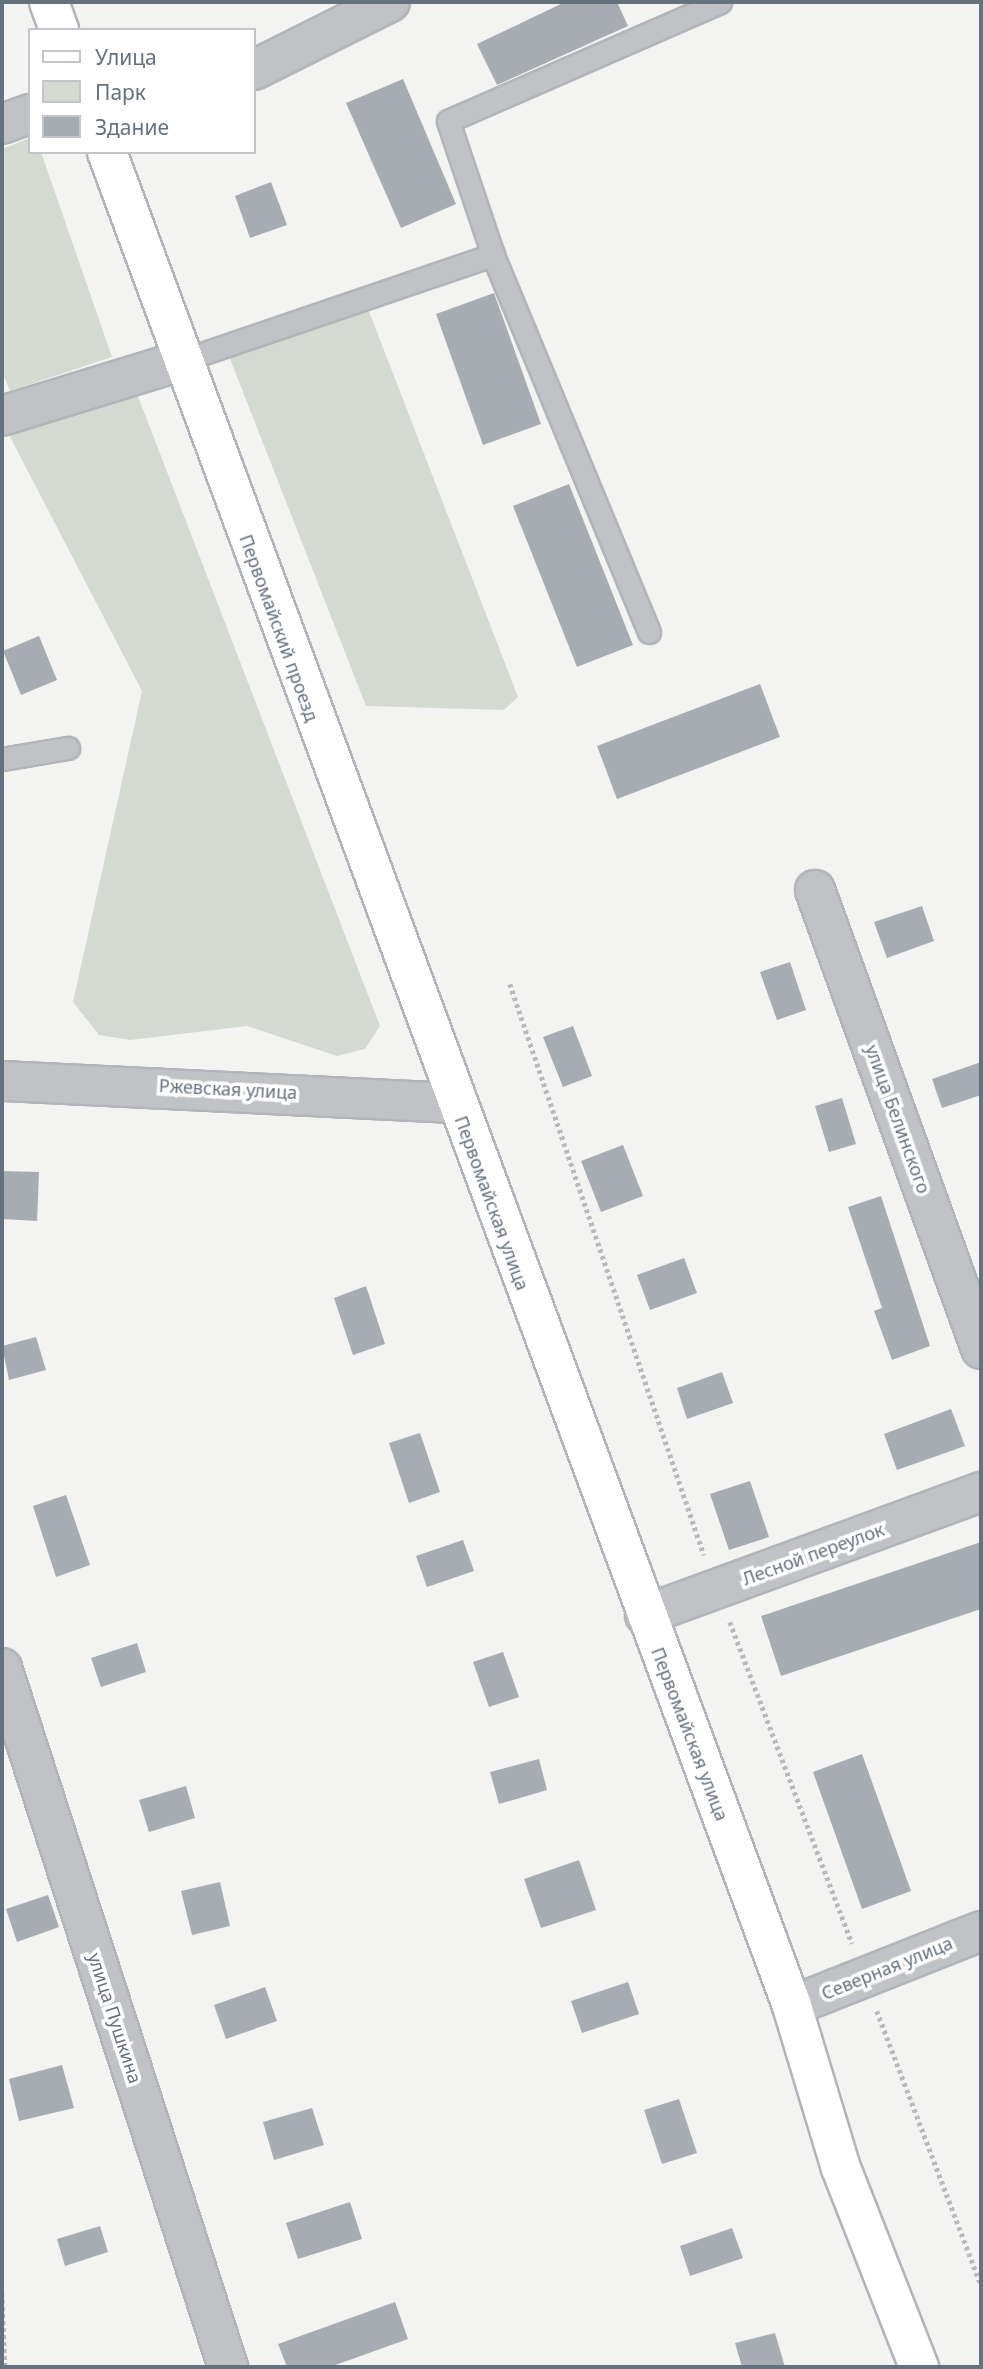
<!DOCTYPE html>
<html>
<head>
<meta charset="utf-8">
<style>
	body { margin:0 }
	#map { position:relative; width:983px; height:2369px; overflow:hidden; background:#f3f4f1; font-family:"Noto Sans",sans-serif }
	div>[style] { position:absolute }
	.green>* { inset:0; background:#d4dad2 }
	.building>* { inset:0; background:#a6acb2 }
	.path>* { height:4.5px; margin-top:-2.25px; transform-origin:0; background:repeating-linear-gradient(90deg,#b7b9bc 0 3.5px,transparent 0 7px) }
	.roads { filter:drop-shadow(2px 0 #b1b4b8) drop-shadow(-2px 0 #b1b4b8) drop-shadow(0 2px #b1b4b8) drop-shadow(0 -2px #b1b4b8) }
	.service>* { height:21px; margin:-10.5px; padding:0 10.5px; transform-origin:10.5px; border-radius:10.5px; background:#c0c2c5 }
	.minor>* { height:38px; margin:-19px; padding:0 19px; transform-origin:19px; border-radius:19px; background:#c0c2c5 }
	.primary>* { height:38px; margin:-19px; padding:0 19px; transform-origin:19px; border-radius:19px; background:#fff }
	span { translate:-50% -50%; white-space:nowrap; text-align:center; line-height:1.15; -webkit-text-stroke:7px #fff; paint-order:stroke }
	.street-label { font-size:18px; color:#66717e }
	.frame { position:absolute; inset:0; border:4px solid #66717e; pointer-events:none }
	.legend { position:absolute; left:28px; top:28px; width:228px; height:126px; box-sizing:border-box; background:#fff; border:2px solid #c2c6cb; margin:0; padding:9px 12px; list-style:none; font-size:21px; color:#66717e }
	.legend li { display:flex; align-items:center; gap:14px; height:35px }
	.legend b { width:35px; border:2px solid #c2c6cb }
</style>
</head>
<body>
<div id="map">
	<div class="green">
		<i style="clip-path:polygon(30px 138px,30px 152px,41px 152px,112px 357px,10px 391px,2px 371px,2px 149px)"></i>
		<i style="clip-path:polygon(360px 288px,518px 697px,504px 710px,366px 706px,225px 346px)"></i>
		<i style="clip-path:polygon(136px 391px,380px 1026px,365px 1049px,337px 1056px,247px 1026px,130px 1040px,99px 1035px,73px 1002px,142px 691px,8px 433px)"></i>
	</div>
	<div class="building">
		<i style="clip-path:polygon(565px 2px,617px 2px,628px 26px,497px 85px,477px 44px)"></i>
		<i style="clip-path:polygon(403px 79px,456px 204px,401px 228px,346px 103px)"></i>
		<i style="clip-path:polygon(271px 182px,287px 225px,250px 238px,235px 196px)"></i>
		<i style="clip-path:polygon(494px 293px,541px 424px,483px 445px,436px 314px)"></i>
		<i style="clip-path:polygon(569px 484px,633px 645px,577px 667px,513px 506px)"></i>
		<i style="clip-path:polygon(39px 636px,57px 680px,21px 695px,3px 651px)"></i>
		<i style="clip-path:polygon(760px 684px,780px 737px,617px 799px,597px 746px)"></i>
		<i style="clip-path:polygon(922px 906px,934px 941px,887px 958px,874px 922px)"></i>
		<i style="clip-path:polygon(790px 962px,806px 1010px,777px 1020px,760px 972px)"></i>
		<i style="clip-path:polygon(573px 1026px,592px 1076px,563px 1087px,543px 1037px)"></i>
		<i style="clip-path:polygon(981px 1062px,981px 1095px,942px 1108px,932px 1079px)"></i>
		<i style="clip-path:polygon(842px 1098px,856px 1144px,829px 1152px,815px 1106px)"></i>
		<i style="clip-path:polygon(623px 1145px,643px 1196px,601px 1212px,581px 1161px)"></i>
		<i style="clip-path:polygon(2px 1171px,39px 1172px,37px 1221px,2px 1219px)"></i>
		<i style="clip-path:polygon(881px 1196px,930px 1346px,892px 1360px,874px 1311px,882px 1308px,848px 1207px)"></i>
		<i style="clip-path:polygon(684px 1258px,697px 1293px,650px 1310px,637px 1275px)"></i>
		<i style="clip-path:polygon(366px 1286px,385px 1344px,353px 1355px,334px 1298px)"></i>
		<i style="clip-path:polygon(36px 1337px,46px 1370px,9px 1380px,2px 1346px)"></i>
		<i style="clip-path:polygon(722px 1372px,733px 1403px,687px 1419px,677px 1388px)"></i>
		<i style="clip-path:polygon(951px 1409px,965px 1446px,897px 1470px,884px 1434px)"></i>
		<i style="clip-path:polygon(420px 1433px,440px 1492px,409px 1503px,389px 1443px)"></i>
		<i style="clip-path:polygon(750px 1481px,769px 1537px,729px 1550px,710px 1494px)"></i>
		<i style="clip-path:polygon(66px 1495px,90px 1565px,56px 1577px,33px 1506px)"></i>
		<i style="clip-path:polygon(463px 1540px,474px 1571px,427px 1587px,416px 1556px)"></i>
		<i style="clip-path:polygon(981px 1542px,981px 1609px,781px 1676px,761px 1616px)"></i>
		<i style="clip-path:polygon(137px 1643px,146px 1672px,101px 1687px,91px 1658px)"></i>
		<i style="clip-path:polygon(503px 1652px,519px 1697px,489px 1707px,473px 1662px)"></i>
		<i style="clip-path:polygon(862px 1754px,911px 1891px,862px 1909px,813px 1772px)"></i>
		<i style="clip-path:polygon(539px 1759px,547px 1790px,499px 1804px,490px 1772px)"></i>
		<i style="clip-path:polygon(186px 1786px,195px 1818px,149px 1832px,139px 1800px)"></i>
		<i style="clip-path:polygon(579px 1860px,596px 1910px,541px 1928px,524px 1879px)"></i>
		<i style="clip-path:polygon(220px 1882px,230px 1926px,192px 1935px,181px 1891px)"></i>
		<i style="clip-path:polygon(48px 1895px,59px 1927px,17px 1942px,6px 1909px)"></i>
		<i style="clip-path:polygon(628px 1982px,639px 2014px,582px 2033px,571px 2001px)"></i>
		<i style="clip-path:polygon(265px 1987px,277px 2021px,226px 2039px,214px 2005px)"></i>
		<i style="clip-path:polygon(62px 2065px,74px 2108px,19px 2121px,9px 2079px)"></i>
		<i style="clip-path:polygon(679px 2099px,697px 2153px,662px 2164px,644px 2110px)"></i>
		<i style="clip-path:polygon(312px 2108px,324px 2145px,274px 2160px,263px 2122px)"></i>
		<i style="clip-path:polygon(350px 2202px,362px 2239px,298px 2259px,286px 2223px)"></i>
		<i style="clip-path:polygon(100px 2226px,108px 2252px,65px 2266px,57px 2239px)"></i>
		<i style="clip-path:polygon(732px 2228px,743px 2258px,690px 2276px,680px 2246px)"></i>
		<i style="clip-path:polygon(395px 2302px,408px 2339px,330px 2367px,287px 2367px,278px 2344px)"></i>
		<i style="clip-path:polygon(775px 2333px,785px 2367px,742px 2367px,735px 2343px)"></i>
	</div>
	<div class="path">
		<i style="left:510px;top:984px;width:603px;rotate:71.23deg"></i>
		<i style="left:730px;top:1622px;width:344px;rotate:69.2deg"></i>
		<i style="left:877px;top:2011px;width:293px;rotate:69.2deg"></i>
		<i style="left:2px;top:2293px;width:74px;rotate:87.7deg"></i>
	</div>
	<div class="roads">
		<div class="service">
			<i style="left:181px;top:361px;width:330px;rotate:-18.8deg"></i>
			<i style="left:649px;top:632px;width:408px;rotate:-112.5deg"></i>
			<i style="left:493px;top:255px;width:141px;rotate:-108.6deg"></i>
			<i style="left:448px;top:121px;width:297px;rotate:-23.6deg"></i>
			<i style="left:2px;top:759px;width:67px;rotate:-9.5deg"></i>
		</div>
		<div class="minor">
			<i style="left:254px;top:70px;width:152px;rotate:-26.6deg"></i>
			<i style="left:2px;top:124px;width:30px;rotate:-20deg"></i>
			<i style="left:2px;top:416px;width:187px;rotate:-17.1deg"></i>
			<i style="left:815px;top:890px;width:488px;rotate:70.1deg"></i>
			<i style="left:2px;top:1081px;width:453px;rotate:2.8deg"></i>
			<i style="left:645px;top:1615px;width:358px;rotate:-20.1deg"></i>
			<i style="left:2px;top:1668px;width:735px;rotate:72.08deg"></i>
			<i style="left:792px;top:2006px;width:203px;rotate:-21.6deg"></i>
		</div>
		<div class="primary">
			<i style="left:49px;top:2px;width:30px;rotate:70deg"></i>
			<i style="left:107px;top:152px;width:1976px;rotate:69.72deg"></i>
			<i style="left:792px;top:2006px;width:169px;rotate:73.2deg"></i>
			<i style="left:841px;top:2168px;width:214px;rotate:68.6deg"></i>
		</div>
	</div>
	<div class="street-label">
		<span style="left:279px;top:628px;rotate:70deg">Первомайский проезд</span>
		<span style="left:228px;top:1089px;rotate:3deg">Ржевская улица</span>
		<span style="left:898px;top:1119px;rotate:70deg">улица Белинского</span>
		<span style="left:492px;top:1203px;rotate:70deg">Первомайская улица</span>
		<span style="left:813px;top:1554px;rotate:-20deg">Лесной переулок</span>
		<span style="left:690px;top:1734px;rotate:69deg">Первомайская улица</span>
		<span style="left:887px;top:1968px;rotate:-22deg">Северная улица</span>
		<span style="left:115px;top:2018px;rotate:72deg">улица Пушкина</span>
	</div>
	<div class="frame"></div>
	<ul class="legend">
	<li><b style="height:9px;background:#fff"></b>Улица</li>
	<li><b style="height:19px;background:#d4dad2"></b>Парк</li>
	<li><b style="height:19px;background:#a6acb2"></b>Здание</li>
	</ul>
</div>
</body>
</html>
